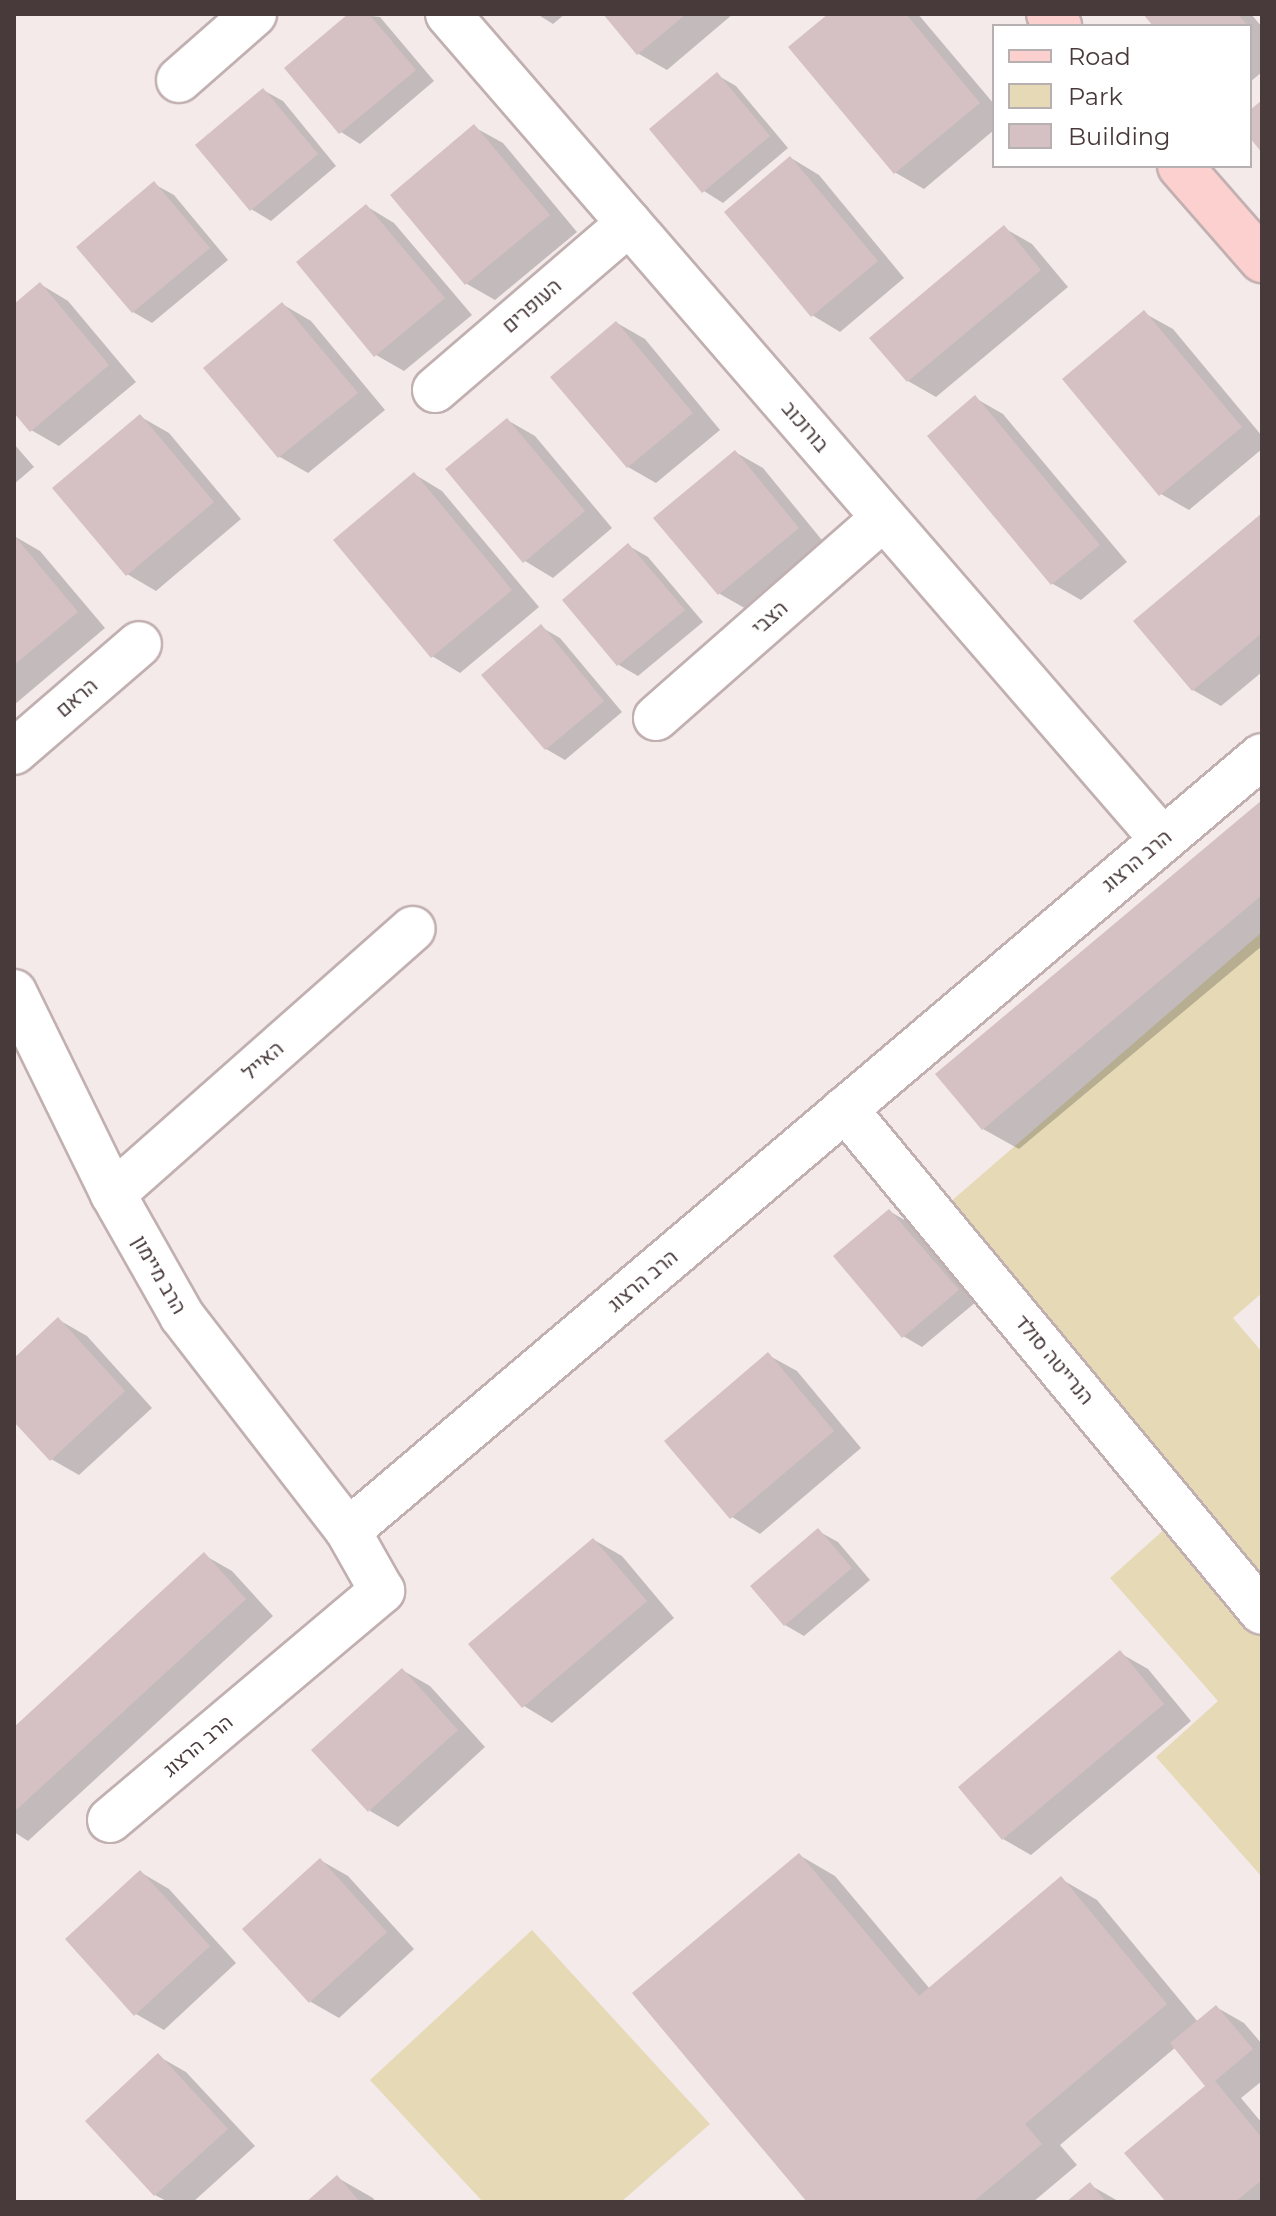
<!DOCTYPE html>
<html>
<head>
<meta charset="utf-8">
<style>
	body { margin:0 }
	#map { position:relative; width:1276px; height:2216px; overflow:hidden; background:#f4eaea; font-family:Montserrat,Heebo,sans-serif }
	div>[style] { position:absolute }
	.green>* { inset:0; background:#e5d9b6 }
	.shadow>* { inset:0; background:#0003 }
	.building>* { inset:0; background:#d5c1c3 }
	.roads { filter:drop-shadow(2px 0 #c2b0b1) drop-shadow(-2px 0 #c2b0b1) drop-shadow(0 2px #c2b0b1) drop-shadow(0 -2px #c2b0b1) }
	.street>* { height:44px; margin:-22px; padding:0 22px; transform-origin:22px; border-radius:22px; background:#fff }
	.secondary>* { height:44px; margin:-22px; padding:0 22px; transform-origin:22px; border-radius:22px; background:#fbd0ce }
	span { translate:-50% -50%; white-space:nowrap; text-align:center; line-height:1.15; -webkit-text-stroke:7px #fff; paint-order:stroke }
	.street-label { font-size:20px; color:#48393a }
	.frame { position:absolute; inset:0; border:16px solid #48393a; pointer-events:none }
	.legend { position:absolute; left:992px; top:24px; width:260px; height:144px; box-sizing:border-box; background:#fff; border:2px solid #b6b0b0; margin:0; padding:10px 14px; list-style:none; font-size:24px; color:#48393a }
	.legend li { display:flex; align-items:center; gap:16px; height:40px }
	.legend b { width:40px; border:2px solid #b6b0b0 }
</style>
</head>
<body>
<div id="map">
	<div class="green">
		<i style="clip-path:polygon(1262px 932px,1262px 1293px,1233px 1318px,1262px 1352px,1262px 1581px,941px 1210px)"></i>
		<i style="clip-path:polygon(1167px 1527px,1262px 1636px,1262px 1877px,1156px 1757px,1218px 1701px,1110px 1578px)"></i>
		<i style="clip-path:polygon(532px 1930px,710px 2124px,621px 2202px,483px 2202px,370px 2080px)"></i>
	</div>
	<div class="shadow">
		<i style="clip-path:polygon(351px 14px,380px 17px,434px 81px,360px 144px,341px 132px)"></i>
		<i style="clip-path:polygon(537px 14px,565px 14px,553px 24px)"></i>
		<i style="clip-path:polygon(605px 14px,733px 14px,667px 70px,639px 54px)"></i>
		<i style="clip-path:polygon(831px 14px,918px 14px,994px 104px,994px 130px,924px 189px,896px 173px,791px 48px)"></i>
		<i style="clip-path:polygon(1146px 14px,1251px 14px,1262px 27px,1262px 72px,1250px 82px,1250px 26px,1156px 26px)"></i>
		<i style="clip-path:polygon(717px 75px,736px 86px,788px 148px,723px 203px,704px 191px)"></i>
		<i style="clip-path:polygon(263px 90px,283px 101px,336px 166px,271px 221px,251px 209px)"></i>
		<i style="clip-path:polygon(474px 127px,503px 143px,577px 232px,495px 300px,467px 284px,392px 195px)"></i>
		<i style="clip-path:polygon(791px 158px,819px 175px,904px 278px,840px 332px,812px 315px)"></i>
		<i style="clip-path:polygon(154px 184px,174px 195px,228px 260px,152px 323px,133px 312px)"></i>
		<i style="clip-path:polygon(366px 206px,394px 223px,472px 315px,404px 371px,376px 355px)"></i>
		<i style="clip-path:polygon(1004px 228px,1032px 244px,1068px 287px,936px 397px,908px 381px)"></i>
		<i style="clip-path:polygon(40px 284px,68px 301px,136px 382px,59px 446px,31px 430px,14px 410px,14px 306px)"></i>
		<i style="clip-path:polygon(282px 304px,311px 321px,385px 410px,308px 473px,280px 457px,206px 368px)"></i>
		<i style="clip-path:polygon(1144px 313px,1173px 329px,1262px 436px,1262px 449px,1189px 510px,1161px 494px)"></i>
		<i style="clip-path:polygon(617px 323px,645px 339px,720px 430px,656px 483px,628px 467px)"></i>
		<i style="clip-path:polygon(975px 398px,1003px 414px,1127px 562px,1081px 600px,1053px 584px,930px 436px)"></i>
		<i style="clip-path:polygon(141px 417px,169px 433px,241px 519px,156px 591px,127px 574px)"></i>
		<i style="clip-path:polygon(507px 420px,535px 436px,612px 528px,553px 578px,525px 561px)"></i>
		<i style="clip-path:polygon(14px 444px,34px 467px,14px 484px)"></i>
		<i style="clip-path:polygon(735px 452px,763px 468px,826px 545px,748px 610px,720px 594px,656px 518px)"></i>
		<i style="clip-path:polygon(414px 474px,442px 491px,539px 607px,460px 673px,432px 656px)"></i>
		<i style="clip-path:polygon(1262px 516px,1262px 672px,1221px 706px,1193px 690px)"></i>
		<i style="clip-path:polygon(14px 536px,40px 551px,105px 628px,14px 705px)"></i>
		<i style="clip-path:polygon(629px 546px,648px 557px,703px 622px,638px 676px,619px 665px)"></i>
		<i style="clip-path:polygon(541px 627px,560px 638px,622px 712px,565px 760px,546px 749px)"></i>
		<i style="clip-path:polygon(1262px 802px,1262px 946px,1019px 1149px,983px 1129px)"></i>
		<i style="clip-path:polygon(889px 1211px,908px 1222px,976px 1302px,922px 1347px,903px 1336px)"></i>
		<i style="clip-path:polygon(59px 1320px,87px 1336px,152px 1408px,79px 1475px,51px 1459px,14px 1419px,14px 1361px)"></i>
		<i style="clip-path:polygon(768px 1355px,797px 1371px,861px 1448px,760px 1534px,732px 1517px)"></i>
		<i style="clip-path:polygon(818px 1531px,838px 1542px,870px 1580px,804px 1636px,785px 1625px)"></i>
		<i style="clip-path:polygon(594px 1540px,622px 1556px,674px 1618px,552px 1723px,524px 1706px)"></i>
		<i style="clip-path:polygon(204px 1555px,232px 1571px,273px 1616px,28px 1841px,14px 1832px,14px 1729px)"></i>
		<i style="clip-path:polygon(1120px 1653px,1148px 1669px,1191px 1721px,1031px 1855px,1003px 1839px)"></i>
		<i style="clip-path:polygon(402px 1670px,430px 1686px,485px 1747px,398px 1827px,370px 1811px)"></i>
		<i style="clip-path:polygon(799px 1855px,835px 1876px,930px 1989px,1061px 1879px,1097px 1900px,1198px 2022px,1216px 2007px,1244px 2023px,1262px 2044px,1262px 2081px,1241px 2098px,1262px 2123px,1262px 2202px,1168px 2202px,1208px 2086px,1176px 2047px,1060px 2145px,1077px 2165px,1033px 2202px,809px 2202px)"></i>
		<i style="clip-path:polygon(320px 1860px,348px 1876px,414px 1949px,339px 2018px,311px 2002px,245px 1929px)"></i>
		<i style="clip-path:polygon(140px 1872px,169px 1889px,236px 1963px,164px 2030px,136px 2014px)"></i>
		<i style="clip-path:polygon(158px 2056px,186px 2072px,255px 2146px,193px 2202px,168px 2202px,155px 2195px)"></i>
		<i style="clip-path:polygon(338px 2178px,373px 2198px,376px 2202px,309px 2202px)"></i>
		<i style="clip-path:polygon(1090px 2185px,1118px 2201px,1119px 2202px,1069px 2202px)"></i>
	</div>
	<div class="building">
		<i style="clip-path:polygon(348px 14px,369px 14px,416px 70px,339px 134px,284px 68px)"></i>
		<i style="clip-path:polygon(603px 14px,686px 14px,637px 55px)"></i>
		<i style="clip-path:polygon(828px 14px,906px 14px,980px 103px,894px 174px,788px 47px)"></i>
		<i style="clip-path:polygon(1143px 14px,1238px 14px,1248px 26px,1153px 26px)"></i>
		<i style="clip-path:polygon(717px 72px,770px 136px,702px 193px,649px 129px)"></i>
		<i style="clip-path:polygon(263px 88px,318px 154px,250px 211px,195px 145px)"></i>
		<i style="clip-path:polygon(1262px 100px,1262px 153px,1250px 138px,1250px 110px)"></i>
		<i style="clip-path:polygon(474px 124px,550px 215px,465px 285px,390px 195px)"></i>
		<i style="clip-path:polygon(790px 156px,878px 261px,811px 317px,724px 212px)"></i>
		<i style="clip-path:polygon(154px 181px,210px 248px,132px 313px,76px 247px)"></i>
		<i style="clip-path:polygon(366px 204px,445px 298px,374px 357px,296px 262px)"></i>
		<i style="clip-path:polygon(1004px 225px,1041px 270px,907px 382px,869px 338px)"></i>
		<i style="clip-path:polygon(40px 282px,109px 365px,30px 432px,14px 413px,14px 304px)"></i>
		<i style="clip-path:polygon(282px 302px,358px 393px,278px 458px,203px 368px)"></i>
		<i style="clip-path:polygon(1144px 310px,1242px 427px,1159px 496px,1062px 379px)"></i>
		<i style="clip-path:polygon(616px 321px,693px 413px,627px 468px,550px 377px)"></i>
		<i style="clip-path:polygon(975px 395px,1100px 545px,1051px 585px,927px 436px)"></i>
		<i style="clip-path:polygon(140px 414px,214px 502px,126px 576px,52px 488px)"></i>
		<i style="clip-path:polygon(507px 418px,585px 511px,523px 563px,445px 469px)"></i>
		<i style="clip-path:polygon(735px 450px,799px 528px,718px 595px,653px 518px)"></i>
		<i style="clip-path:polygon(414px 472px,512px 590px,431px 658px,333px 540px)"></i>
		<i style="clip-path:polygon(1262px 513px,1262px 633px,1192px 691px,1133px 621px)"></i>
		<i style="clip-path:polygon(14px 535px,78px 612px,14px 665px)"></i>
		<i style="clip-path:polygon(628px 543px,685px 610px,617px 666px,562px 600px)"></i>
		<i style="clip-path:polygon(541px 624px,604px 701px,545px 750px,481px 675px)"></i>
		<i style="clip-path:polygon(1262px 800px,1262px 895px,982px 1130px,935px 1074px)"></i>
		<i style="clip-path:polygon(889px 1209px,959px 1290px,902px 1338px,833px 1256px)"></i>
		<i style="clip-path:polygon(58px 1317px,125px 1391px,50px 1461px,14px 1422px,14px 1358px)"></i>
		<i style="clip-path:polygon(768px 1352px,834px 1431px,730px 1519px,664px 1441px)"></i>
		<i style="clip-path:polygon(818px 1528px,852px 1568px,784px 1626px,750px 1586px)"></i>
		<i style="clip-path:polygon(593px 1538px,647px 1601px,522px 1708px,468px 1644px)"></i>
		<i style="clip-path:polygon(204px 1552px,246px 1599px,14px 1812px,14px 1727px)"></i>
		<i style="clip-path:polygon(1120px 1650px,1164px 1704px,1002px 1840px,958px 1787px)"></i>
		<i style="clip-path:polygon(402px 1668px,458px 1730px,368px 1812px,311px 1750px)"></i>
		<i style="clip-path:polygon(799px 1853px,919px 1996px,1061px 1876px,1167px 2004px,1025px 2124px,1042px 2144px,973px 2202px,807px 2202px,632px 1993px)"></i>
		<i style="clip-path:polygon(320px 1858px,387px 1932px,309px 2003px,242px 1929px)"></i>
		<i style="clip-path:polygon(140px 1870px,210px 1946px,134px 2016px,65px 1939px)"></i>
		<i style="clip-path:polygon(1216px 2005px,1253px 2049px,1215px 2081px,1262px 2138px,1262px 2180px,1235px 2202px,1166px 2202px,1124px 2153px,1205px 2086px,1170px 2043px)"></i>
		<i style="clip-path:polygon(158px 2053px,228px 2129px,154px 2196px,85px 2121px)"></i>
		<i style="clip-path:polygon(337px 2175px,360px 2202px,306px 2202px)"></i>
		<i style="clip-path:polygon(1090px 2182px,1106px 2202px,1066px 2202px)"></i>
	</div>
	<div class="roads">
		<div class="street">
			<i style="left:448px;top:14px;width:1092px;rotate:49.12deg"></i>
			<i style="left:179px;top:80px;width:100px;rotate:-41.3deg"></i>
			<i style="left:435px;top:390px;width:256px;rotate:-40.7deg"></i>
			<i style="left:656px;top:718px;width:303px;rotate:-41.3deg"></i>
			<i style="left:14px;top:752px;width:165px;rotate:-40.8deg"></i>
			<i style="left:14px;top:992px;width:225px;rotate:63.9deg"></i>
			<i style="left:113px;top:1194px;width:140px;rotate:60.5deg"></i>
			<i style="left:182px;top:1316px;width:272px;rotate:52.3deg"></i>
			<i style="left:845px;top:1109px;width:653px;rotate:50.34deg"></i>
			<i style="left:113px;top:1194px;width:400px;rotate:-41.5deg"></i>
			<i style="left:110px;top:1820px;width:356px;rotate:-40.1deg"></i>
			<i style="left:382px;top:1591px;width:69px;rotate:-119.5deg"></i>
			<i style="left:348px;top:1531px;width:1198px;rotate:-40.3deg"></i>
		</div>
		<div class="secondary">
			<i style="left:1049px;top:14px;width:16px;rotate:50deg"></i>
			<i style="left:1180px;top:166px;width:125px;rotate:48.9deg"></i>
		</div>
	</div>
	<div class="street-label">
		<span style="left:532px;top:306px;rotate:-41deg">העופרים</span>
		<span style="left:805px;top:427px;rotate:49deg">בורוכוב</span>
		<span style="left:770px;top:618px;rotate:-41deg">הצבי</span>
		<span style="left:77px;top:698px;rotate:-41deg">הראם</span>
		<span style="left:1137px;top:861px;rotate:-40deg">הרב הרצוג</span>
		<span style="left:263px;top:1061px;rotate:-41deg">האייל</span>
		<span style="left:159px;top:1275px;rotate:60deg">הרב מיימון</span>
		<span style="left:643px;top:1281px;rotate:-40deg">הרב הרצוג</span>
		<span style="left:1054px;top:1360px;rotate:50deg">הנרייטה סולד</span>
		<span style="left:198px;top:1746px;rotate:-40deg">הרב הרצוג</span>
	</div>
	<div class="frame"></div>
	<ul class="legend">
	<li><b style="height:10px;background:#fbd0ce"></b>Road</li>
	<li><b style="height:22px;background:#e5d9b6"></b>Park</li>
	<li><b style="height:22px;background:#d5c1c3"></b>Building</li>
	</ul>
</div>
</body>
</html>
